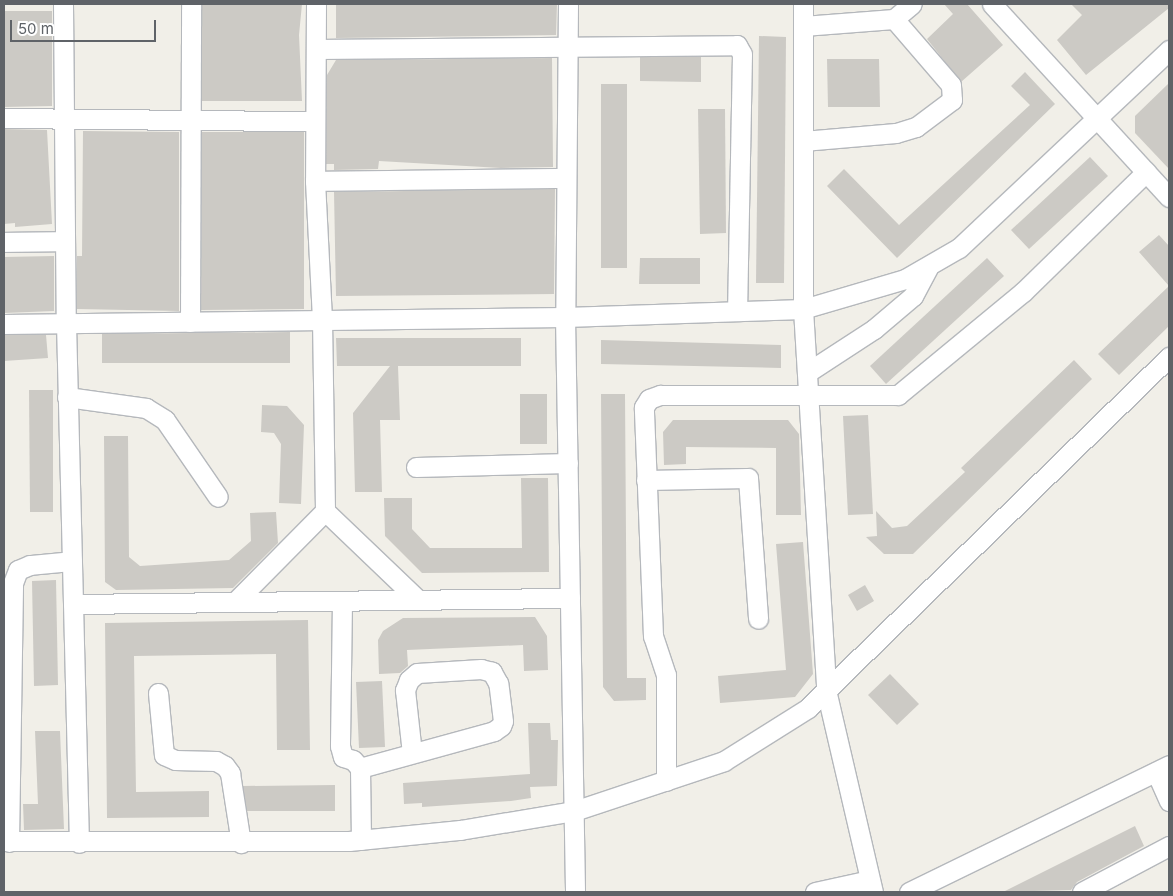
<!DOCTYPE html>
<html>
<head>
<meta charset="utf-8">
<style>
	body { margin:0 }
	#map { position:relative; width:1173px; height:896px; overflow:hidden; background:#f1efe8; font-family:Inter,sans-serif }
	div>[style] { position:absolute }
	.building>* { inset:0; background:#cccac5 }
	.roads { filter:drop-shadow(1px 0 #b5b8bc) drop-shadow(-1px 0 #b5b8bc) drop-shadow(0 1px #b5b8bc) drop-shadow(0 -1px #b5b8bc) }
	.minor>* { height:19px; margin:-9.5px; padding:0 9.5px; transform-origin:9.5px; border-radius:9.5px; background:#fff }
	span { translate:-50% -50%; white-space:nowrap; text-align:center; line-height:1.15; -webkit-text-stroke:5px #fff; paint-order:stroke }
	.frame { position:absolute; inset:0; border:5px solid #5f6368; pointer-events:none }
	.scale { position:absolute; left:10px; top:20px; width:146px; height:22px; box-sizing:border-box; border:2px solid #5f6368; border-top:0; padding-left:6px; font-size:15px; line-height:18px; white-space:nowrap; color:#5f6368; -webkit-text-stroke:4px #fff; paint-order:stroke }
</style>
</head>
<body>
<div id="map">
	<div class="building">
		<i style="clip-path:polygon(202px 4px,302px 4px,299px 35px,302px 101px,202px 101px)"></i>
		<i style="clip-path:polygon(336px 4px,557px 4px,556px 35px,336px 38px)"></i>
		<i style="clip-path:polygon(944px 4px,967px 4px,1003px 45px,961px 82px,927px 39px,953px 14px)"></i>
		<i style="clip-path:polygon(1071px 4px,1169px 4px,1169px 8px,1086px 75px,1057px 40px,1082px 15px)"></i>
		<i style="clip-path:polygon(4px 11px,52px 11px,52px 106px,4px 107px)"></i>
		<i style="clip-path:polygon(759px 36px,786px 37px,784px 283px,756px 283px)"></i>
		<i style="clip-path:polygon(640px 57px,701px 57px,701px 82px,640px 81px)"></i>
		<i style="clip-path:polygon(552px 58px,553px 167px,501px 168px,379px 161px,378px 169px,334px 170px,334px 164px,326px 164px,327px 75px,336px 60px)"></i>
		<i style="clip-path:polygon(827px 59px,879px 59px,880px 107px,828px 107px)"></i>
		<i style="clip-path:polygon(1025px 72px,1055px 104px,897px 258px,827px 186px,844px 169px,899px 225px,1030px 105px,1011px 86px)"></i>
		<i style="clip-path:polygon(1169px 83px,1169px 169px,1135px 133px,1135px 116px)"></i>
		<i style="clip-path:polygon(601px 84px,627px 84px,627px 268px,601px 268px)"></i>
		<i style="clip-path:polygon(698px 109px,725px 109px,726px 233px,700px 234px)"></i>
		<i style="clip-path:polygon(4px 129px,47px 130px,52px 224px,15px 227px,15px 223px,4px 224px)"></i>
		<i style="clip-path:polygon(83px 131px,179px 132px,179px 311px,77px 309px,77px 256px,82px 256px)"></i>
		<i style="clip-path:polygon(202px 132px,304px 132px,304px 309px,201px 310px)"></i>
		<i style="clip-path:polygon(1090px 157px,1108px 176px,1029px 249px,1011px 230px)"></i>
		<i style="clip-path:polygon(555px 189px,554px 294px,336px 296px,334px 192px)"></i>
		<i style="clip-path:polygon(1159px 235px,1169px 246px,1169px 326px,1119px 375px,1098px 354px,1169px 286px,1139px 252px)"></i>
		<i style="clip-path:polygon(54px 256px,54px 311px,4px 313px,4px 257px)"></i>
		<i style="clip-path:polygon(640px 258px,700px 258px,700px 284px,639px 284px)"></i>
		<i style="clip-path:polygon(987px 258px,1004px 276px,886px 384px,870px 366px)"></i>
		<i style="clip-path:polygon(290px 332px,290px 363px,102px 363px,102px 334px)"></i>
		<i style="clip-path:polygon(4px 335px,46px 335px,48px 358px,4px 361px)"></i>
		<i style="clip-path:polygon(336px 338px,521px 338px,521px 366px,398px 366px,400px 420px,380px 420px,382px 492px,355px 492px,353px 413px,390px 366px,337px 366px)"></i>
		<i style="clip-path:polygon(601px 340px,781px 345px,781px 368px,601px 364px)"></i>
		<i style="clip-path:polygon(1074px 360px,1092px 379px,913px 554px,884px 554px,866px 537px,877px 536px,876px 511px,892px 528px,907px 526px,965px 472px,961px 468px)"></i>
		<i style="clip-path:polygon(29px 390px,53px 390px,53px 512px,30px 512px)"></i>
		<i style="clip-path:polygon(520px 394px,547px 394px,547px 444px,520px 444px)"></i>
		<i style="clip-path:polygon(601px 394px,625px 394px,627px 678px,646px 678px,646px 700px,614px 701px,603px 687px)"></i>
		<i style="clip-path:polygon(262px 405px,287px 406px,304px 425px,301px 504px,279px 503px,281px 444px,274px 433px,261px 432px)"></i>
		<i style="clip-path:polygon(868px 415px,873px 514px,848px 515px,843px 416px)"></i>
		<i style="clip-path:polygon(673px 420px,788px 420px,799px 434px,801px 515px,776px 515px,776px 448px,686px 447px,686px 464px,664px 465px,663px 432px)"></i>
		<i style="clip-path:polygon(104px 436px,128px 436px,129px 557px,140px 566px,229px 560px,251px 541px,250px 513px,276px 512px,278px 543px,233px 588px,116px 590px,105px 582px)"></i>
		<i style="clip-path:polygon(521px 478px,548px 478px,549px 572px,422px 573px,385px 536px,384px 498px,412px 498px,412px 529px,430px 548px,522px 548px)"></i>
		<i style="clip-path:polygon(803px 542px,813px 674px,795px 697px,720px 703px,718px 676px,786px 670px,776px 544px)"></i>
		<i style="clip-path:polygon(56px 580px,58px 685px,34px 686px,32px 581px)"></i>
		<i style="clip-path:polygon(865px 585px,874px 601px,857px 611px,848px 595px)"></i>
		<i style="clip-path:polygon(535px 617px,547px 636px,548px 670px,524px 671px,523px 645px,407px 650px,408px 666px,400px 673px,379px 674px,378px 640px,383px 631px,403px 618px)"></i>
		<i style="clip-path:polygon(308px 620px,310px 750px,277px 750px,276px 654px,134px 656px,136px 792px,209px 791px,209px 817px,107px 818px,105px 623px)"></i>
		<i style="clip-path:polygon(890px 674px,919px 704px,897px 725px,868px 695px)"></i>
		<i style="clip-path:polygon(382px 681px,385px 747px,359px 748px,356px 682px)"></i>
		<i style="clip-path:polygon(528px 723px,550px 723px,551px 740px,558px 740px,557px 786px,530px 787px,531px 798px,511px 801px,422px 807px,422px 803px,404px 804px,403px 783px,530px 774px)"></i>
		<i style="clip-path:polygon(35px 731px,60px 731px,64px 829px,24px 830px,23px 804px,38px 804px)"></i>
		<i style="clip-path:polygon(335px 785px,335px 811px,247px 811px,243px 786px)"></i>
		<i style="clip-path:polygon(1135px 826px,1144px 846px,1077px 882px,1071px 890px,1003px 892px)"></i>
	</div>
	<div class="roads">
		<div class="minor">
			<i style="left:63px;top:4px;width:319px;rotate:89.5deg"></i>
			<i style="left:66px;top:323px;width:520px;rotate:88.57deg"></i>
			<i style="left:316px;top:4px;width:177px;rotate:90.3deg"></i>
			<i style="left:315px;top:181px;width:138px;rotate:87.1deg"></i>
			<i style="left:322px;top:319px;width:192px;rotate:89.1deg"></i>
			<i style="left:568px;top:4px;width:313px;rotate:90.5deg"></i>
			<i style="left:565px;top:317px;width:575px;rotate:89deg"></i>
			<i style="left:803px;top:4px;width:305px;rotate:90deg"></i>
			<i style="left:803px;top:309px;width:382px;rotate:86.5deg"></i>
			<i style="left:826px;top:690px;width:207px;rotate:76.9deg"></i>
			<i style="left:992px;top:4px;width:262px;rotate:47.5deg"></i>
			<i style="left:803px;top:26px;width:91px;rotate:-4.4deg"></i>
			<i style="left:894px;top:19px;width:23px;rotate:-40deg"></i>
			<i style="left:316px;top:49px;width:421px;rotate:-0.5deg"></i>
			<i style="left:737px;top:45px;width:10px;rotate:61deg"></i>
			<i style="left:742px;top:54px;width:257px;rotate:91.1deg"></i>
			<i style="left:4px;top:118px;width:311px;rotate:0.6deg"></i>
			<i style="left:803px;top:141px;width:93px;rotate:-4.9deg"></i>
			<i style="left:896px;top:133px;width:21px;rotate:-17deg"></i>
			<i style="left:916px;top:127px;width:45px;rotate:-36.9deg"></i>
			<i style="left:952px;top:100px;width:15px;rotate:-94deg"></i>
			<i style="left:951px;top:85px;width:87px;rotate:-130.8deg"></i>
			<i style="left:315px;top:181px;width:251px;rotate:-0.7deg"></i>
			<i style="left:4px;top:242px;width:61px;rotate:-0.9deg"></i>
			<i style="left:190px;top:322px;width:318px;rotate:-89.8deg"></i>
			<i style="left:4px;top:324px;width:561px;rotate:-0.71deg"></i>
			<i style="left:565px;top:317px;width:238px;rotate:-1.9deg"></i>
			<i style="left:803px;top:309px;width:106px;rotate:-16.4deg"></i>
			<i style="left:905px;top:279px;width:62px;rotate:-29.9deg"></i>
			<i style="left:959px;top:248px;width:289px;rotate:-43.3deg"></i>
			<i style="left:808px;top:372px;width:79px;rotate:-33.1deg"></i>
			<i style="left:874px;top:329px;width:51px;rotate:-40.2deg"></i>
			<i style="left:913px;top:296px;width:32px;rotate:-62deg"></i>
			<i style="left:67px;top:397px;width:80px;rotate:7.9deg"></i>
			<i style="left:146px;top:408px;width:22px;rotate:32deg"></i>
			<i style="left:165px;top:420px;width:93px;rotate:55.5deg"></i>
			<i style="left:416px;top:467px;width:152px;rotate:-1.5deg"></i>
			<i style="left:646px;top:480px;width:102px;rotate:-1.1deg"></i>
			<i style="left:748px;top:478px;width:141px;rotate:85.9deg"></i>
			<i style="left:342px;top:601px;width:145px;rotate:90.8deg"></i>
			<i style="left:340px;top:746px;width:11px;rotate:75deg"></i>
			<i style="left:343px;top:757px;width:10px;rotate:17deg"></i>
			<i style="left:353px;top:760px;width:11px;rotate:49deg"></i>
			<i style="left:360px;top:768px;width:72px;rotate:89.2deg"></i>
			<i style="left:235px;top:602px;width:128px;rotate:-45.3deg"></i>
			<i style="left:325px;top:511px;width:129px;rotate:43.7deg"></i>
			<i style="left:73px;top:604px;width:497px;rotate:-0.7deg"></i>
			<i style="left:158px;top:693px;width:62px;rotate:84.5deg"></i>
			<i style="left:164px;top:755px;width:12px;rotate:24deg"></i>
			<i style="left:175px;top:760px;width:41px;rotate:1.4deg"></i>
			<i style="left:216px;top:761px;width:10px;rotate:29deg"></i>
			<i style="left:225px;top:766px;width:9px;rotate:54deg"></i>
			<i style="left:230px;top:773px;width:71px;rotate:81.1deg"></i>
			<i style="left:360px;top:768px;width:139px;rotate:-15.4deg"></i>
			<i style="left:494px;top:731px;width:9px;rotate:-36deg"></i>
			<i style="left:501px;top:726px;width:5px;rotate:-68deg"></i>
			<i style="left:503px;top:721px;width:38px;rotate:-97deg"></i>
			<i style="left:498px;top:683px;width:13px;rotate:-119deg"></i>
			<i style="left:492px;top:672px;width:11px;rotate:-165deg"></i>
			<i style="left:481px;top:669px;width:64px;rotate:176.4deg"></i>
			<i style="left:417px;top:673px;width:11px;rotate:139deg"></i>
			<i style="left:409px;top:680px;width:11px;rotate:112deg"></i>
			<i style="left:405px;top:690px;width:63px;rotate:83.7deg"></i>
			<i style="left:1156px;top:772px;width:32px;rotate:66deg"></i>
			<i style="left:666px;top:781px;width:106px;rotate:-90deg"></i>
			<i style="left:666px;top:675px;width:41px;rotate:-108.4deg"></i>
			<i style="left:653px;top:636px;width:229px;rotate:-92.3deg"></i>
			<i style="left:644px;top:407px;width:9px;rotate:-58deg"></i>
			<i style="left:649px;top:399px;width:12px;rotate:-20deg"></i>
			<i style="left:660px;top:395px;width:238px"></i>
			<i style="left:898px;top:395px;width:162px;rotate:-39.5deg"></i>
			<i style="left:1023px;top:292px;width:172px;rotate:-44.3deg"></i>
			<i style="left:4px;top:841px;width:345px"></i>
			<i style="left:349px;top:841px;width:112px;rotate:-5.7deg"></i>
			<i style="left:460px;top:830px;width:116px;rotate:-9.5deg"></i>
			<i style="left:574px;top:811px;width:158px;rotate:-18.4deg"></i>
			<i style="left:724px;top:761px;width:99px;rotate:-32.2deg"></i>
			<i style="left:808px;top:708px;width:504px;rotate:-44.2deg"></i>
			<i style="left:9px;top:842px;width:259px;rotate:-89.1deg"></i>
			<i style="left:13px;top:583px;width:14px;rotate:-69deg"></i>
			<i style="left:18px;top:570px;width:13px;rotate:-23deg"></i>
			<i style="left:30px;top:565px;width:42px;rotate:-5.4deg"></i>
			<i style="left:815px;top:892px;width:56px;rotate:-12.3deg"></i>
			<i style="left:909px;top:892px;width:289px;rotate:-26deg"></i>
			<i style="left:1082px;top:892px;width:98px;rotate:-27.9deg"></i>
		</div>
	</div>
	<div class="frame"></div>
	<div class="scale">50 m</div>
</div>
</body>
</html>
